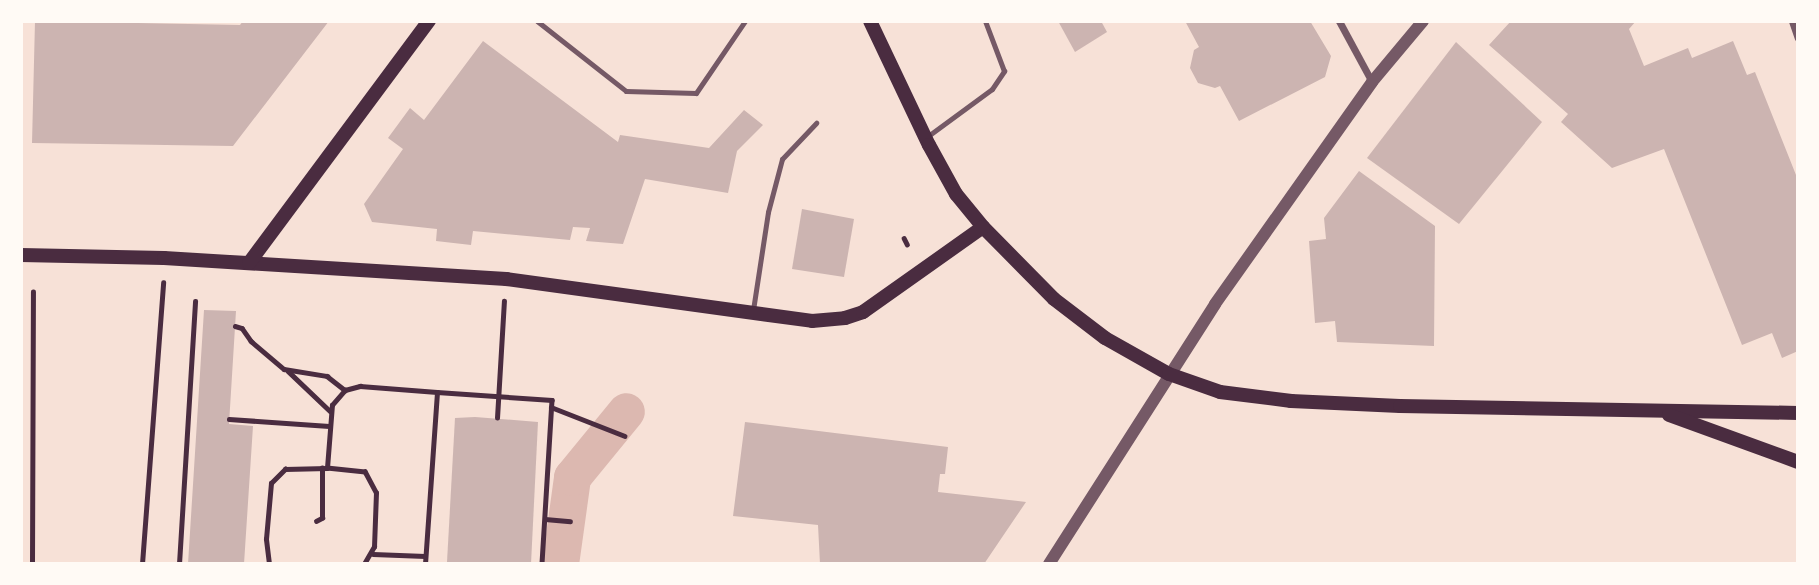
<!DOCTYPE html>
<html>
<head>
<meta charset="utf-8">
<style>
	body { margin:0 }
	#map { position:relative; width:1819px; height:585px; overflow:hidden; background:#f7e1d7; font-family:Quicksand,sans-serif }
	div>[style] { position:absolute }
	.canal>* { height:37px; margin:-18.5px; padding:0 18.5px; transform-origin:18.5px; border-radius:18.5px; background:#dcb8b0 }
	.building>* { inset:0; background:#ccb4b1 }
	.path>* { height:4.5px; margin:-2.25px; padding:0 2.25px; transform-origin:2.25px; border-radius:2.25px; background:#4a2c40 }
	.service>* { height:5px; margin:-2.5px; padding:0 2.5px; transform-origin:2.5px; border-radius:2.5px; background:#755966 }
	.minor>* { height:7px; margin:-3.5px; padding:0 3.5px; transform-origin:3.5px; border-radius:3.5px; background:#755966 }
	.tertiary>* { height:12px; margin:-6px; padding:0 6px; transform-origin:6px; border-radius:6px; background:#755966 }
	.secondary>* { height:14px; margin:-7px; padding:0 7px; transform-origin:7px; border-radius:7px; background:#4a2c40 }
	span { translate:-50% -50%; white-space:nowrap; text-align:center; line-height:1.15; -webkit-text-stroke:7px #fffaf5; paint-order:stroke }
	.frame { position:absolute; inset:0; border:23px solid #fffaf5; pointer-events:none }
</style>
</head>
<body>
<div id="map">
	<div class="canal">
		<i style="left:560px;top:564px;width:88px;rotate:-82.1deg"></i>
		<i style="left:572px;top:477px;width:85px;rotate:-50.7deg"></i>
	</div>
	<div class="building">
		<i style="clip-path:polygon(35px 21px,240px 25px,243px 21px,329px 21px,233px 146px,32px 143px)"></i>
		<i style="clip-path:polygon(1058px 21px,1101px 21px,1107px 32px,1075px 52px)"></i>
		<i style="clip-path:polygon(1185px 21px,1310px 21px,1331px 56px,1325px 77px,1239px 121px,1220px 86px,1215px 88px,1198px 83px,1190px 68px,1194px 50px,1199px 47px)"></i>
		<i style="clip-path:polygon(1511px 21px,1636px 21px,1629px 29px,1644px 66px,1688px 48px,1692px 58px,1733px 41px,1747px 75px,1755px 72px,1798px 180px,1798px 351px,1782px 358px,1772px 333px,1742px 345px,1664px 149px,1612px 168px,1561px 122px,1568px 114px,1489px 45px)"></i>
		<i style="clip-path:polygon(483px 41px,618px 142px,620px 135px,709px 148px,744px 110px,763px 125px,737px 151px,728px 193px,645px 179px,623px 244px,586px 241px,590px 228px,573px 227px,570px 240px,473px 231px,471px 245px,436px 241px,437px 229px,372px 222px,364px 204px,403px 149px,388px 138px,410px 108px,424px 120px)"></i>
		<i style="clip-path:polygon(1456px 42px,1542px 122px,1459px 224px,1367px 158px)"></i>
		<i style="clip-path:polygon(1359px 171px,1435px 226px,1434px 346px,1337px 342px,1335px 321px,1315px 323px,1309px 241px,1326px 239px,1324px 218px)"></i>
		<i style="clip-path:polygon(802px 209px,854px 219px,844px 277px,792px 269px)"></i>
		<i style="clip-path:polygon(204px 310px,236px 311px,229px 424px,253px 426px,244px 564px,188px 564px)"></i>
		<i style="clip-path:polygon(475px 417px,538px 422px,531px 564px,447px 562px,455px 418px)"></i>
		<i style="clip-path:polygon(745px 422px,948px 447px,945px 474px,940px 474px,938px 492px,1026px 502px,984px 564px,820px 564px,818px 525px,733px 516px)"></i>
	</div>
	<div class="path">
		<i style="left:904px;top:238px;width:7px;rotate:63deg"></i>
		<i style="left:235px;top:326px;width:7px;rotate:16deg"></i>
		<i style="left:242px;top:328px;width:16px;rotate:55deg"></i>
		<i style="left:251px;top:341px;width:43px;rotate:40.3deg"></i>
		<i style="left:284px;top:369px;width:44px;rotate:9.2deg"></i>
		<i style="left:327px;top:376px;width:23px;rotate:38deg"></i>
		<i style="left:288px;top:371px;width:58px;rotate:43.6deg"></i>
		<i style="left:551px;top:407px;width:79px;rotate:21.4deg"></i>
		<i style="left:497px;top:418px;width:117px;rotate:-86.6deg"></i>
		<i style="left:229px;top:419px;width:100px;rotate:4deg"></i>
		<i style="left:545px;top:519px;width:25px;rotate:5deg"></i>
		<i style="left:316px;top:521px;width:7px;rotate:-27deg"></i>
		<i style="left:322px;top:518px;width:50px;rotate:-90deg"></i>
		<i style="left:373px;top:554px;width:52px;rotate:2.2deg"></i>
		<i style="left:32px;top:564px;width:272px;rotate:-89.8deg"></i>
		<i style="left:142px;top:564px;width:282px;rotate:-85.7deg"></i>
		<i style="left:179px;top:564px;width:263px;rotate:-86.5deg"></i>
		<i style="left:269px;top:564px;width:25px;rotate:-97deg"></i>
		<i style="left:266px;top:539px;width:56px;rotate:-84.9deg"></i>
		<i style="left:271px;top:483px;width:20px;rotate:-45deg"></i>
		<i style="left:285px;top:469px;width:42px;rotate:-1.4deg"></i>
		<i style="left:364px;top:564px;width:20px;rotate:-60deg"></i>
		<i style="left:374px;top:547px;width:54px;rotate:-87.9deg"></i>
		<i style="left:376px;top:493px;width:24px;rotate:-118deg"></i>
		<i style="left:365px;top:472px;width:38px;rotate:-174deg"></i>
		<i style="left:327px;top:468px;width:63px;rotate:-85.5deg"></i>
		<i style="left:332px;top:405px;width:20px;rotate:-49deg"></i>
		<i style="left:345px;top:390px;width:16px;rotate:-15deg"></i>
		<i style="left:360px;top:386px;width:77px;rotate:4.5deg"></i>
		<i style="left:425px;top:564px;width:172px;rotate:-86deg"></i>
		<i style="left:437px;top:392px;width:115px;rotate:4deg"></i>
		<i style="left:552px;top:400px;width:164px;rotate:93.5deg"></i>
	</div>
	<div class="service">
		<i style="left:537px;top:21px;width:113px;rotate:38.2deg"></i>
		<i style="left:626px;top:91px;width:70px;rotate:1.6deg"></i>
		<i style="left:696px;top:93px;width:87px;rotate:-55.8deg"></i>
		<i style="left:928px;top:136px;width:79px;rotate:-36.3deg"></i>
		<i style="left:992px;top:89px;width:22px;rotate:-56deg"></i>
		<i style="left:1004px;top:71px;width:53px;rotate:-110.8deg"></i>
		<i style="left:753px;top:310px;width:99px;rotate:-81.3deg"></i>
		<i style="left:768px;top:212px;width:55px;rotate:-75.2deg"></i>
		<i style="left:782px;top:159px;width:50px;rotate:-46.6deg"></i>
	</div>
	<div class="minor">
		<i style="left:1339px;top:21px;width:69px;rotate:61.6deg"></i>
		<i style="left:1792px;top:21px;width:18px;rotate:71deg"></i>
	</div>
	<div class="tertiary">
		<i style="left:1049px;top:564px;width:308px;rotate:-57.4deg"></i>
		<i style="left:1215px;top:304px;width:272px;rotate:-54.7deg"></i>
		<i style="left:1372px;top:82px;width:80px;rotate:-50.1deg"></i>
	</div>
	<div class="secondary">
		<i style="left:870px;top:21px;width:137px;rotate:64.6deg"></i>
		<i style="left:929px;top:145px;width:56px;rotate:61.1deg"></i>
		<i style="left:956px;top:194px;width:43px;rotate:50.7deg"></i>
		<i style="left:983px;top:227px;width:101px;rotate:45.4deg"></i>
		<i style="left:1054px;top:299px;width:64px;rotate:37.4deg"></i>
		<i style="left:1105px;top:338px;width:73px;rotate:29.4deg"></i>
		<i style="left:1169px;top:374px;width:54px;rotate:19.4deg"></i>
		<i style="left:1220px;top:392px;width:72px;rotate:7.2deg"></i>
		<i style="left:1291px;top:401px;width:109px;rotate:2.6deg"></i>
		<i style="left:1400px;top:406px;width:398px;rotate:1deg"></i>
		<i style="left:21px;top:255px;width:143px;rotate:1.2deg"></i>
		<i style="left:164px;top:258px;width:343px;rotate:3.5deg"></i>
		<i style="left:506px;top:279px;width:309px;rotate:7.8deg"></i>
		<i style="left:812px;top:321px;width:33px;rotate:-5deg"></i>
		<i style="left:845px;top:318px;width:19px;rotate:-18deg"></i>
		<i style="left:863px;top:312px;width:147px;rotate:-35.3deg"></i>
		<i style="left:249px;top:263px;width:302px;rotate:-53.4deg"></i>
		<i style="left:1669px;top:415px;width:137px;rotate:20deg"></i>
	</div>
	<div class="frame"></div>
</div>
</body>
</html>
